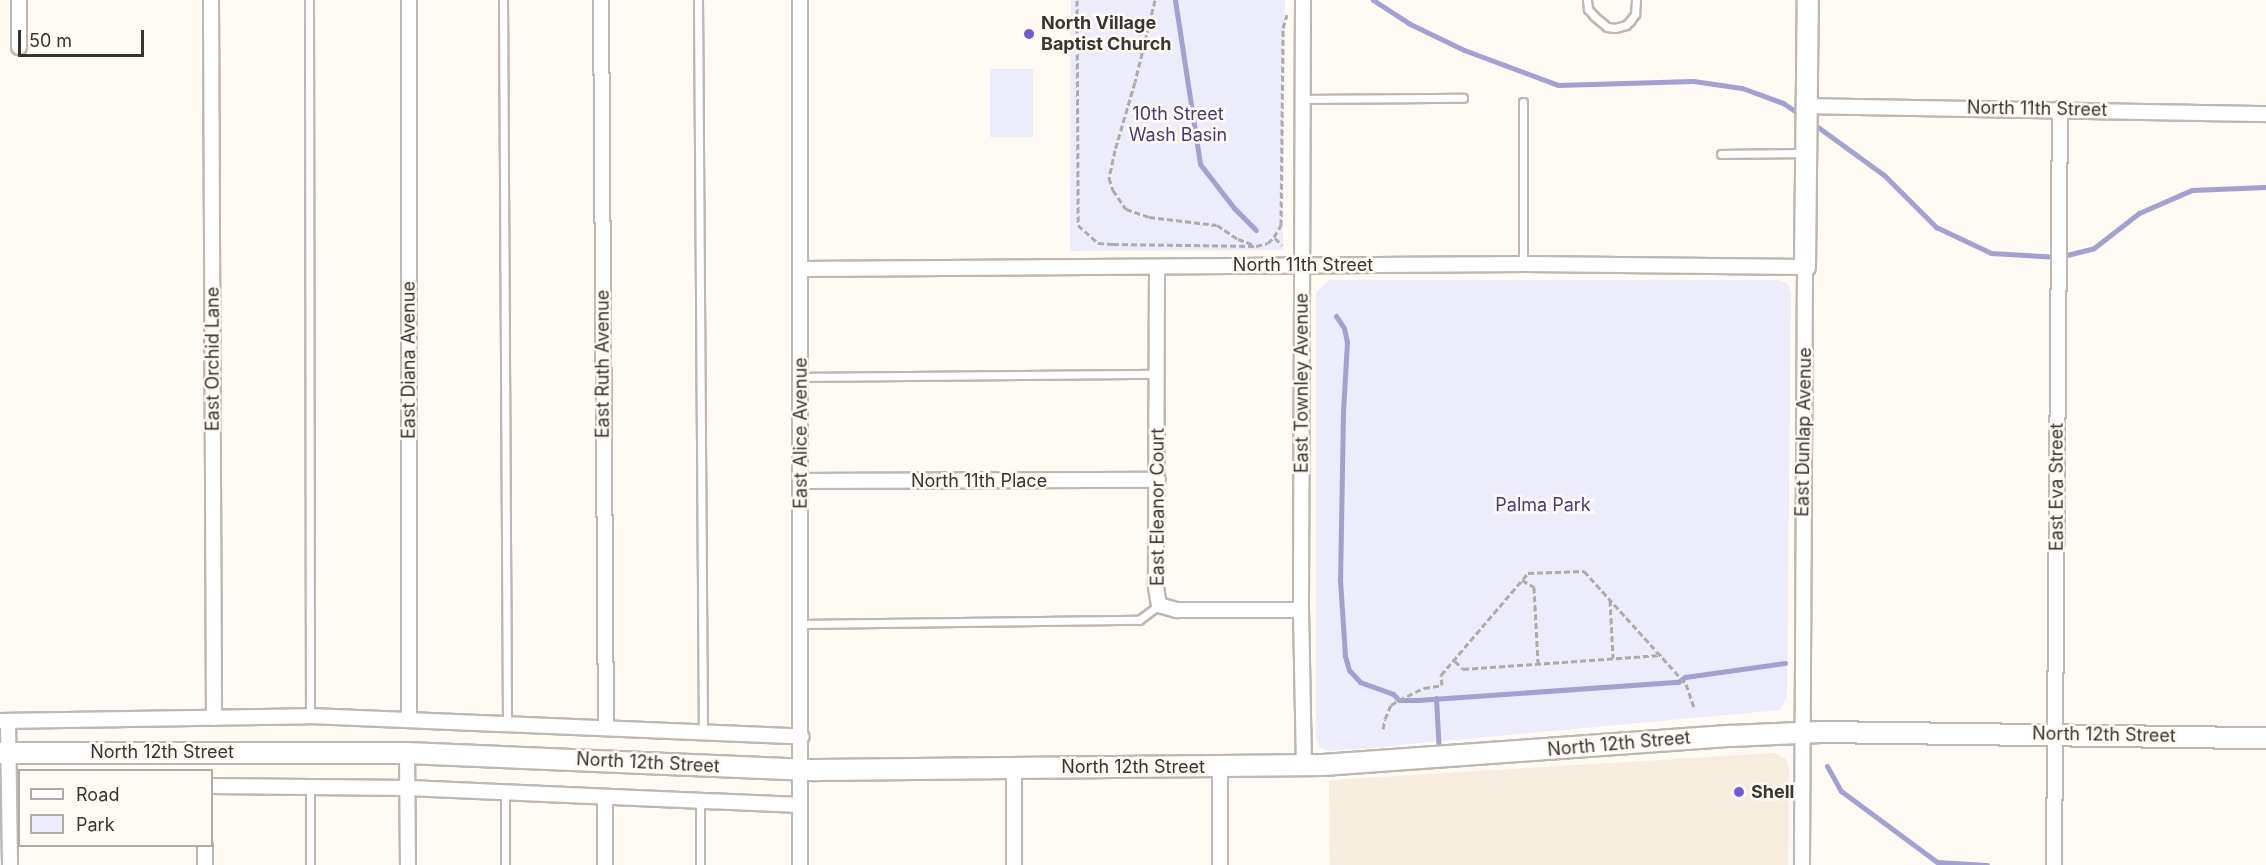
<!DOCTYPE html>
<html>
<head>
<meta charset="utf-8">
<style>
	body { margin:0 }
	#map { position:relative; width:2266px; height:865px; overflow:hidden; background:#fffaf3; font-family:Inter,sans-serif }
	div>[style] { position:absolute }
	.built>* { inset:0; background:#f7eddf }
	.green>* { inset:0; background:#ececfb }
	.stream>* { height:5px; margin:-2.5px; padding:0 2.5px; transform-origin:2.5px; border-radius:2.5px; background:#a3a0d2 }
	.path>* { height:3px; margin-top:-1.5px; transform-origin:0; background:repeating-linear-gradient(90deg,#afaba6 0 6px,transparent 0 9px) }
	.roads { filter:drop-shadow(2px 0 #bdb8b1) drop-shadow(-2px 0 #bdb8b1) drop-shadow(0 2px #bdb8b1) drop-shadow(0 -2px #bdb8b1) }
	.lane>* { height:7px; margin:-3.5px; padding:0 3.5px; transform-origin:3.5px; border-radius:3.5px; background:#fff }
	.street>* { height:14px; margin:-7px; padding:0 7px; transform-origin:7px; border-radius:7px; background:#fff }
	.secondary>* { height:20px; margin:-10px; padding:0 10px; transform-origin:10px; border-radius:10px; background:#fff }
	.dots>* { width:16px; height:16px; translate:-50% -50%; box-sizing:border-box; border:3px solid #fffaf3; border-radius:50% }
	span { translate:-50% -50%; white-space:nowrap; text-align:center; line-height:1.15; -webkit-text-stroke:5px #fffaf3; paint-order:stroke }
	.poi-label { font-size:18px; color:#373533; font-weight:700 }
	.left { translate:0 -50%; text-align:left }
	.street-label { font-size:18px; color:#373533 }
	.park-label { font-size:18px; color:#433a79 }
	.legend { position:absolute; left:18px; top:769px; width:195px; height:78px; box-sizing:border-box; background:#fffaf3; border:2px solid #afaba6; margin:0; padding:8px 10px; list-style:none; font-size:18px; color:#373533 }
	.legend li { display:flex; align-items:center; gap:12px; height:30px }
	.legend b { width:30px; border:2px solid #afaba6 }
	.scale { position:absolute; left:18px; top:30px; width:126px; height:27px; box-sizing:border-box; border:3px solid #373533; border-top:0; padding-left:8px; font-size:18px; line-height:21px; white-space:nowrap; color:#373533; -webkit-text-stroke:4px #fffaf3; paint-order:stroke }
</style>
</head>
<body>
<div id="map">
	<div class="built">
		<i style="clip-path:polygon(1775px 753px,1786px 759px,1789px 771px,1788px 865px,1330px 865px,1329px 780px)"></i>
	</div>
	<div class="green">
		<i style="clip-path:polygon(1071px 0,1285px 0,1283px 250px,1070px 251px)"></i>
		<i style="clip-path:polygon(990px 69px,1033px 69px,1033px 137px,990px 137px)"></i>
		<i style="clip-path:polygon(1329px 280px,1778px 280px,1787px 283px,1791px 292px,1787px 696px,1780px 710px,1357px 749px,1328px 751px,1319px 747px,1316px 736px,1316px 293px)"></i>
	</div>
	<div class="stream">
		<i style="left:1175px;top:0;width:166px;rotate:81.3deg"></i>
		<i style="left:1200px;top:164px;width:56px;rotate:52.3deg"></i>
		<i style="left:1234px;top:208px;width:31px;rotate:45deg"></i>
		<i style="left:1373px;top:0;width:44px;rotate:33deg"></i>
		<i style="left:1410px;top:24px;width:60px;rotate:25.7deg"></i>
		<i style="left:1464px;top:50px;width:100px;rotate:20.4deg"></i>
		<i style="left:1558px;top:85px;width:135px;rotate:-1.7deg"></i>
		<i style="left:1693px;top:81px;width:49px;rotate:8.1deg"></i>
		<i style="left:1742px;top:88px;width:44px;rotate:20.1deg"></i>
		<i style="left:1783px;top:103px;width:22px;rotate:34deg"></i>
		<i style="left:1811px;top:122px;width:90px;rotate:36deg"></i>
		<i style="left:1884px;top:175px;width:74px;rotate:45deg"></i>
		<i style="left:1936px;top:227px;width:61px;rotate:25.3deg"></i>
		<i style="left:1991px;top:253px;width:68px;rotate:3.4deg"></i>
		<i style="left:2059px;top:257px;width:36px;rotate:-14deg"></i>
		<i style="left:2094px;top:248px;width:57px;rotate:-37.9deg"></i>
		<i style="left:2139px;top:213px;width:58px;rotate:-23.5deg"></i>
		<i style="left:2192px;top:190px;width:74px;rotate:-2.3deg"></i>
		<i style="left:1336px;top:316px;width:14px;rotate:56deg"></i>
		<i style="left:1344px;top:328px;width:14px;rotate:78deg"></i>
		<i style="left:1347px;top:342px;width:70px;rotate:93.3deg"></i>
		<i style="left:1343px;top:412px;width:168px;rotate:91deg"></i>
		<i style="left:1340px;top:580px;width:76px;rotate:86.2deg"></i>
		<i style="left:1345px;top:656px;width:15px;rotate:74deg"></i>
		<i style="left:1349px;top:670px;width:16px;rotate:47deg"></i>
		<i style="left:1360px;top:682px;width:35px;rotate:20deg"></i>
		<i style="left:1393px;top:694px;width:8px;rotate:45deg"></i>
		<i style="left:1399px;top:700px;width:19px"></i>
		<i style="left:1418px;top:700px;width:261px;rotate:-4deg"></i>
		<i style="left:1678px;top:682px;width:9px;rotate:-36deg"></i>
		<i style="left:1685px;top:677px;width:101px;rotate:-8deg"></i>
		<i style="left:1436px;top:698px;width:55px;rotate:86.9deg"></i>
		<i style="left:1827px;top:766px;width:29px;rotate:61deg"></i>
		<i style="left:1841px;top:791px;width:119px;rotate:36.5deg"></i>
		<i style="left:1937px;top:862px;width:50px;rotate:3.4deg"></i>
	</div>
	<div class="path">
		<i style="left:1077px;top:0;width:225px;rotate:89.7deg"></i>
		<i style="left:1078px;top:225px;width:27px;rotate:42deg"></i>
		<i style="left:1098px;top:243px;width:15px;rotate:4deg"></i>
		<i style="left:1113px;top:244px;width:143px;rotate:0.8deg"></i>
		<i style="left:1256px;top:246px;width:12px;rotate:-14deg"></i>
		<i style="left:1268px;top:243px;width:8px;rotate:-45deg"></i>
		<i style="left:1274px;top:237px;width:14px;rotate:-60deg"></i>
		<i style="left:1281px;top:225px;width:197px;rotate:-89.4deg"></i>
		<i style="left:1283px;top:28px;width:14px;rotate:-73deg"></i>
		<i style="left:1155px;top:0;width:84px;rotate:103.7deg"></i>
		<i style="left:1135px;top:82px;width:71px;rotate:106.4deg"></i>
		<i style="left:1115px;top:150px;width:29px;rotate:102deg"></i>
		<i style="left:1109px;top:178px;width:13px;rotate:72deg"></i>
		<i style="left:1113px;top:190px;width:23px;rotate:56deg"></i>
		<i style="left:1126px;top:209px;width:24px;rotate:19deg"></i>
		<i style="left:1149px;top:217px;width:68px;rotate:6.7deg"></i>
		<i style="left:1217px;top:225px;width:25px;rotate:34deg"></i>
		<i style="left:1238px;top:239px;width:15px;rotate:20deg"></i>
		<i style="left:1275px;top:238px;width:10px;rotate:45deg"></i>
		<i style="left:1522px;top:580px;width:14px;rotate:30deg"></i>
		<i style="left:1534px;top:587px;width:77px;rotate:87deg"></i>
		<i style="left:1610px;top:600px;width:58px;rotate:87deg"></i>
		<i style="left:1455px;top:661px;width:11px;rotate:45deg"></i>
		<i style="left:1463px;top:669px;width:199px;rotate:-4deg"></i>
		<i style="left:1383px;top:729px;width:10px;rotate:-79deg"></i>
		<i style="left:1385px;top:719px;width:15px;rotate:-67deg"></i>
		<i style="left:1391px;top:705px;width:9px;rotate:-32deg"></i>
		<i style="left:1399px;top:700px;width:28px;rotate:-26deg"></i>
		<i style="left:1424px;top:688px;width:18px;rotate:-9deg"></i>
		<i style="left:1442px;top:685px;width:10px;rotate:-96deg"></i>
		<i style="left:1441px;top:675px;width:134px;rotate:-49.5deg"></i>
		<i style="left:1528px;top:573px;width:56px;rotate:-2deg"></i>
		<i style="left:1584px;top:571px;width:152px;rotate:47.9deg"></i>
		<i style="left:1686px;top:684px;width:24px;rotate:71deg"></i>
	</div>
	<div class="roads">
		<div class="lane">
			<i style="left:309px;top:0;width:716px;rotate:89.92deg"></i>
			<i style="left:503px;top:0;width:725px;rotate:89.68deg"></i>
			<i style="left:698px;top:0;width:733px;rotate:89.61deg"></i>
			<i style="left:1587px;top:0;width:9px;rotate:84deg"></i>
			<i style="left:1588px;top:9px;width:9px;rotate:49deg"></i>
			<i style="left:1594px;top:16px;width:17px;rotate:40deg"></i>
			<i style="left:1607px;top:27px;width:8px;rotate:7deg"></i>
			<i style="left:1615px;top:28px;width:11px;rotate:-15deg"></i>
			<i style="left:1626px;top:25px;width:6px;rotate:-45deg"></i>
			<i style="left:1630px;top:21px;width:9px;rotate:-54deg"></i>
			<i style="left:1635px;top:14px;width:14px;rotate:-86deg"></i>
			<i style="left:1304px;top:99px;width:159px;rotate:-0.4deg"></i>
			<i style="left:1523px;top:102px;width:162px;rotate:90deg"></i>
			<i style="left:1721px;top:154px;width:83px;rotate:-0.7deg"></i>
			<i style="left:800px;top:377px;width:358px;rotate:-0.5deg"></i>
			<i style="left:801px;top:624px;width:338px;rotate:-0.7deg"></i>
			<i style="left:1139px;top:620px;width:25px;rotate:-37deg"></i>
			<i style="left:310px;top:785px;width:80px;rotate:90deg"></i>
			<i style="left:505px;top:792px;width:73px;rotate:90deg"></i>
			<i style="left:700px;top:800px;width:65px;rotate:90deg"></i>
		</div>
		<div class="street">
			<i style="left:19px;top:0;width:47px;rotate:90deg"></i>
			<i style="left:211px;top:0;width:718px;rotate:89.76deg"></i>
			<i style="left:409px;top:0;width:720px;rotate:90deg"></i>
			<i style="left:601px;top:0;width:727px;rotate:89.61deg"></i>
			<i style="left:1303px;top:0;width:610px;rotate:90.19deg"></i>
			<i style="left:1301px;top:610px;width:155px;rotate:88.9deg"></i>
			<i style="left:1807px;top:106px;width:459px;rotate:1deg"></i>
			<i style="left:1157px;top:267px;width:320px;rotate:90.2deg"></i>
			<i style="left:1156px;top:587px;width:18px;rotate:81deg"></i>
			<i style="left:1159px;top:605px;width:19px;rotate:16deg"></i>
			<i style="left:1177px;top:610px;width:124px"></i>
			<i style="left:800px;top:269px;width:727px;rotate:-0.39deg"></i>
			<i style="left:1527px;top:264px;width:278px;rotate:0.6deg"></i>
			<i style="left:1805px;top:267px;width:598px;rotate:90.29deg"></i>
			<i style="left:801px;top:481px;width:357px;rotate:-0.2deg"></i>
			<i style="left:0;top:721px;width:310px;rotate:-0.9deg"></i>
			<i style="left:310px;top:716px;width:492px;rotate:2.4deg"></i>
			<i style="left:8px;top:721px;width:144px;rotate:89.2deg"></i>
			<i style="left:407px;top:753px;width:112px;rotate:89.5deg"></i>
			<i style="left:1014px;top:767px;width:98px;rotate:90deg"></i>
			<i style="left:1220px;top:767px;width:98px;rotate:90deg"></i>
			<i style="left:212px;top:786px;width:196px;rotate:0.6deg"></i>
			<i style="left:408px;top:788px;width:392px;rotate:2.5deg"></i>
			<i style="left:605px;top:797px;width:68px;rotate:90deg"></i>
			<i style="left:205px;top:846px;width:19px;rotate:90deg"></i>
			<i style="left:800px;top:865px;width:865px;rotate:-90deg"></i>
			<i style="left:2054px;top:865px;width:756px;rotate:-89.55deg"></i>
		</div>
		<div class="secondary">
			<i style="left:1805px;top:267px;width:267px;rotate:-89.4deg"></i>
			<i style="left:0;top:753px;width:407px"></i>
			<i style="left:407px;top:753px;width:410px;rotate:2.4deg"></i>
			<i style="left:817px;top:770px;width:506px;rotate:-0.57deg"></i>
			<i style="left:1323px;top:765px;width:409px;rotate:-4.1deg"></i>
			<i style="left:1731px;top:736px;width:90px;rotate:-2.5deg"></i>
			<i style="left:1821px;top:732px;width:445px;rotate:0.8deg"></i>
		</div>
	</div>
	<div class="dots">
		<i style="left:1029px;top:34px;background:#705bd5"></i>
		<i style="left:1739px;top:792px;background:#705bd5"></i>
	</div>
	<div class="poi-label">
		<span class="left" style="left:1041px;top:34px">North Village<br>Baptist Church</span>
		<span class="left" style="left:1751px;top:792px">Shell</span>
	</div>
	<div class="street-label">
		<span style="left:2037px;top:109px;rotate:1deg">North 11th Street</span>
		<span style="left:1303px;top:265px">North 11th Street</span>
		<span style="left:213px;top:359px;rotate:-90deg">East Orchid Lane</span>
		<span style="left:409px;top:360px;rotate:-90deg">East Diana Avenue</span>
		<span style="left:603px;top:364px;rotate:-90deg">East Ruth Avenue</span>
		<span style="left:1302px;top:383px;rotate:-90deg">East Townley Avenue</span>
		<span style="left:1804px;top:432px;rotate:-89deg">East Dunlap Avenue</span>
		<span style="left:801px;top:433px;rotate:-90deg">East Alice Avenue</span>
		<span style="left:979px;top:481px">North 11th Place</span>
		<span style="left:2057px;top:487px;rotate:-90deg">East Eva Street</span>
		<span style="left:1158px;top:507px;rotate:-90deg">East Eleanor Court</span>
		<span style="left:2104px;top:735px;rotate:1deg">North 12th Street</span>
		<span style="left:1619px;top:744px;rotate:-5deg">North 12th Street</span>
		<span style="left:162px;top:752px">North 12th Street</span>
		<span style="left:648px;top:763px;rotate:3deg">North 12th Street</span>
		<span style="left:1133px;top:767px">North 12th Street</span>
	</div>
	<div class="park-label">
		<span style="left:1178px;top:125px">10th Street<br>Wash Basin</span>
		<span style="left:1543px;top:505px">Palma Park</span>
	</div>
	<ul class="legend">
	<li><b style="height:8px;background:#fff"></b>Road</li>
	<li><b style="height:16px;background:#ececfb"></b>Park</li>
	</ul>
	<div class="scale">50 m</div>
</div>
</body>
</html>
